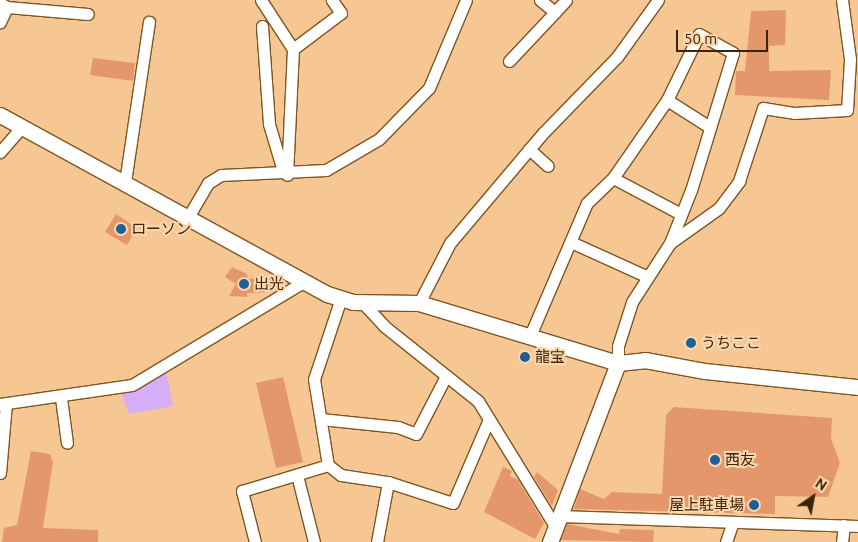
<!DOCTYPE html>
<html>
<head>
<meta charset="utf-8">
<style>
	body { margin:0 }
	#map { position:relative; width:858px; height:542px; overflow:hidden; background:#f6c793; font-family:Ubuntu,"Noto Sans JP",sans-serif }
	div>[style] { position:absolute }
	.green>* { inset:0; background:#d6aef7 }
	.building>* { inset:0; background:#e5976c }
	.roads { filter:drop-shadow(1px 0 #7e5521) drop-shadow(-1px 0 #7e5521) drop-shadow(0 1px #7e5521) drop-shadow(0 -1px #7e5521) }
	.minor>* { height:11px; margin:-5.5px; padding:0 5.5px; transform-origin:5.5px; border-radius:5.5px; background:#fff }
	.tertiary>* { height:15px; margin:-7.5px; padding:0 7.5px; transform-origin:7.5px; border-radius:7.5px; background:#fff }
	.dots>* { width:14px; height:14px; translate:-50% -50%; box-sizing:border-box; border:2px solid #fbd7b0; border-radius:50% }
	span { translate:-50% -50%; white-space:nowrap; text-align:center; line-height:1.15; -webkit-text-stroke:4px #fbd7b0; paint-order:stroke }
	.poi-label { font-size:15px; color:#3b2507 }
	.left { translate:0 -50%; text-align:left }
	.right { translate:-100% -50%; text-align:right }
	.north { position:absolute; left:788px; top:472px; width:50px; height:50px; -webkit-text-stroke:4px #fbd7b0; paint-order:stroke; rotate:33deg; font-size:14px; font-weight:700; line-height:20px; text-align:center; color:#3b2507 }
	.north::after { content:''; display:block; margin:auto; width:18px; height:22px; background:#3b2507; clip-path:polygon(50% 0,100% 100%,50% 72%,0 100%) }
	.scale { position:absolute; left:676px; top:30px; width:92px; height:22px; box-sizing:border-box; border:2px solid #3b2507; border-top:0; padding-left:6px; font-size:15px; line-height:18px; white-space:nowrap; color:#3b2507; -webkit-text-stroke:4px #fbd7b0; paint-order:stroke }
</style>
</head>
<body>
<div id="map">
	<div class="green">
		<i style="clip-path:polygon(166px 372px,173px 406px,129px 414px,121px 393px)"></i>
	</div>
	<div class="building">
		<i style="clip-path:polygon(786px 10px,785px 45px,769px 46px,769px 71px,831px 70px,829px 100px,735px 95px,736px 71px,745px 71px,751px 11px)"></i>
		<i style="clip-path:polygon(93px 58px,135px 63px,133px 81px,90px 75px)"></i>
		<i style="clip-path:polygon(116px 214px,137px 228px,127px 245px,105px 232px)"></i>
		<i style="clip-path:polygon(232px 267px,247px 274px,248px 279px,272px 277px,276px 288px,272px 292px,247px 293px,247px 297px,229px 296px,236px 284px,225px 277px)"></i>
		<i style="clip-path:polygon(283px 377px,303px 462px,276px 468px,256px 383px)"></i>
		<i style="clip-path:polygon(674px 407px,832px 418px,831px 439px,840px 463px,828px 497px,775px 496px,775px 514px,574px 509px,580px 489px,604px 499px,612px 492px,662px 494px,666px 415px)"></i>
		<i style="clip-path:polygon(31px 451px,50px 454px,53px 462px,43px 528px,98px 530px,98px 542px,2px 542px,4px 528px,17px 525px)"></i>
		<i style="clip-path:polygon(503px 467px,512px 471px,510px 476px,518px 480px,544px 523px,535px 539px,484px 512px)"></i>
		<i style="clip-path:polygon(537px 472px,558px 490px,552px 506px,534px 477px)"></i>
		<i style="clip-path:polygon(567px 524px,619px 534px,620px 529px,654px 530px,653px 542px,561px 540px)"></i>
	</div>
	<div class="roads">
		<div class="minor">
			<i style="left:261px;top:0;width:59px;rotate:56.9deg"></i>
			<i style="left:293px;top:49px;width:126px;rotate:92.7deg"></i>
			<i style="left:540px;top:0;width:19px;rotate:39deg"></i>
			<i style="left:555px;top:12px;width:16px;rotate:-47deg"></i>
			<i style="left:0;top:3px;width:8px;rotate:30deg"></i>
			<i style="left:7px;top:7px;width:17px;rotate:115deg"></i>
			<i style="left:7px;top:7px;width:81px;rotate:4.9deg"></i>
			<i style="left:262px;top:26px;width:98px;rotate:85.9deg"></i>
			<i style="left:269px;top:124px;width:49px;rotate:73.4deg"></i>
			<i style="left:293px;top:49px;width:60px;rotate:-36.9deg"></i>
			<i style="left:341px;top:13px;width:16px;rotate:-125deg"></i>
			<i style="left:509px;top:61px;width:67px;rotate:-46.8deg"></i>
			<i style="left:667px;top:100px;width:49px;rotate:32.4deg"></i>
			<i style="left:529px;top:149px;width:25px;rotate:42deg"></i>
			<i style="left:0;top:152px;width:33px;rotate:-49deg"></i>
			<i style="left:613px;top:178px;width:75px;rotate:27.9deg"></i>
			<i style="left:125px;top:182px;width:162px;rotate:-81.5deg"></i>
			<i style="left:187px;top:219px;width:42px;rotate:-59.7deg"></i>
			<i style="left:208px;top:183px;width:15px;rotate:-32deg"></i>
			<i style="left:221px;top:175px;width:105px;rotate:-2.7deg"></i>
			<i style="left:326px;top:170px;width:61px;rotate:-30.3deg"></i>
			<i style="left:379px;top:139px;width:71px;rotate:-45.6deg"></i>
			<i style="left:429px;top:88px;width:95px;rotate:-67.2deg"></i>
			<i style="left:573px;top:243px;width:80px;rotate:24.3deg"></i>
			<i style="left:670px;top:243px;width:60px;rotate:-35.5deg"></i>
			<i style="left:719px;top:208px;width:34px;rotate:-53deg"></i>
			<i style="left:739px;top:181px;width:77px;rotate:-71.8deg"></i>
			<i style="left:763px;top:108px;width:31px;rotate:9deg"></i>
			<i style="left:794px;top:113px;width:53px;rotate:-3.2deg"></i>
			<i style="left:847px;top:110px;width:51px;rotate:-86.6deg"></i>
			<i style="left:850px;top:59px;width:60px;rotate:-97.7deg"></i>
			<i style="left:341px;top:298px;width:85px;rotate:108.4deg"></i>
			<i style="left:314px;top:379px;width:87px;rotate:80.8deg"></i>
			<i style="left:328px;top:465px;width:16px;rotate:38deg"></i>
			<i style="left:341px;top:475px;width:48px;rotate:8.5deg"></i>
			<i style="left:388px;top:482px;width:68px;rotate:17.9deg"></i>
			<i style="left:453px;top:503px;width:91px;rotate:-66.8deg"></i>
			<i style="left:362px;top:302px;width:33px;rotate:47deg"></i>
			<i style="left:384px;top:326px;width:120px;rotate:38.6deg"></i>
			<i style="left:478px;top:401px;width:147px;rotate:58.4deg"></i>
			<i style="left:419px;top:303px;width:68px;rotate:-62.7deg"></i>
			<i style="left:450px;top:243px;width:144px;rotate:-49.8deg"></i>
			<i style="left:543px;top:133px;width:106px;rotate:-45.8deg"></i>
			<i style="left:617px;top:57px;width:70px;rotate:-54.3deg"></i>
			<i style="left:529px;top:338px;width:147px;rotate:-66.8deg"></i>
			<i style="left:587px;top:203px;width:36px;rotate:-44deg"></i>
			<i style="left:613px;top:178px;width:95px;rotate:-55.3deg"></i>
			<i style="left:667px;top:100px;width:73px;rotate:-64.1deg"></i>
			<i style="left:699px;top:34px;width:39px;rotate:29deg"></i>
			<i style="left:733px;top:53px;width:143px;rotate:107deg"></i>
			<i style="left:691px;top:190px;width:57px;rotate:111.6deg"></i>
			<i style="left:670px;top:243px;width:70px;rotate:122.8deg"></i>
			<i style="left:632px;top:302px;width:46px;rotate:107.7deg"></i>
			<i style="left:618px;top:346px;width:17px;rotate:90deg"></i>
			<i style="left:61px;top:398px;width:45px;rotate:82.4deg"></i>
			<i style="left:0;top:404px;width:133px;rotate:-8.2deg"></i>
			<i style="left:132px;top:385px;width:198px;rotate:-31deg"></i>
			<i style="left:321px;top:419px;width:77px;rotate:5.9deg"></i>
			<i style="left:398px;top:427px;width:19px;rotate:21deg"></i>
			<i style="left:416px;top:434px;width:65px;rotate:-62.7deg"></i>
			<i style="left:0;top:473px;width:70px;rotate:-85.1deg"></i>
			<i style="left:297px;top:475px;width:69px;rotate:75.8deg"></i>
			<i style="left:559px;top:516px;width:299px;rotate:1.9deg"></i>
			<i style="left:255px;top:542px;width:53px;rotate:-104.3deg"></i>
			<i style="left:242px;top:491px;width:90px;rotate:-16.8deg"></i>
			<i style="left:377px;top:542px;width:61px;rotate:-79.6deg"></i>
			<i style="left:726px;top:542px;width:21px;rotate:-71deg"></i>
			<i style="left:842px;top:542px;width:17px;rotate:-83deg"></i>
		</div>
		<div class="tertiary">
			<i style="left:0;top:115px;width:373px;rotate:28.7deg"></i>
			<i style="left:327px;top:294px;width:27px;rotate:17deg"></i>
			<i style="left:353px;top:302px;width:66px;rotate:0.9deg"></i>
			<i style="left:419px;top:303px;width:208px;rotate:16.8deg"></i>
			<i style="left:618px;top:363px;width:27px;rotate:-6deg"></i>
			<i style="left:645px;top:360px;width:61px;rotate:10.4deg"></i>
			<i style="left:705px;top:371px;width:154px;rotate:6deg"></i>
			<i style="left:550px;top:542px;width:191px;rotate:-69.2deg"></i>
		</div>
	</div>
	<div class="dots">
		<i style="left:121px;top:229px;background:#215e95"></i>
		<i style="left:244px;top:284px;background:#215e95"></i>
		<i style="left:691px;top:343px;background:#215e95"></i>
		<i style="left:525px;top:357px;background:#215e95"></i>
		<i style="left:715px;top:460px;background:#215e95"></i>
		<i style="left:754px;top:505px;background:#215e95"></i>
	</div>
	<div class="poi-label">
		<span class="left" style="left:131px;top:229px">ローソン</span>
		<span class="left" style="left:254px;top:284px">出光</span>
		<span class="left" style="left:701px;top:343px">うちここ</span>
		<span class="left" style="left:535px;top:357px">龍宝</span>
		<span class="left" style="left:725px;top:460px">西友</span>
		<span class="right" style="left:744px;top:505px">屋上駐車場</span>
	</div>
	<div class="north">N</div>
	<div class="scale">50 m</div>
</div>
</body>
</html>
